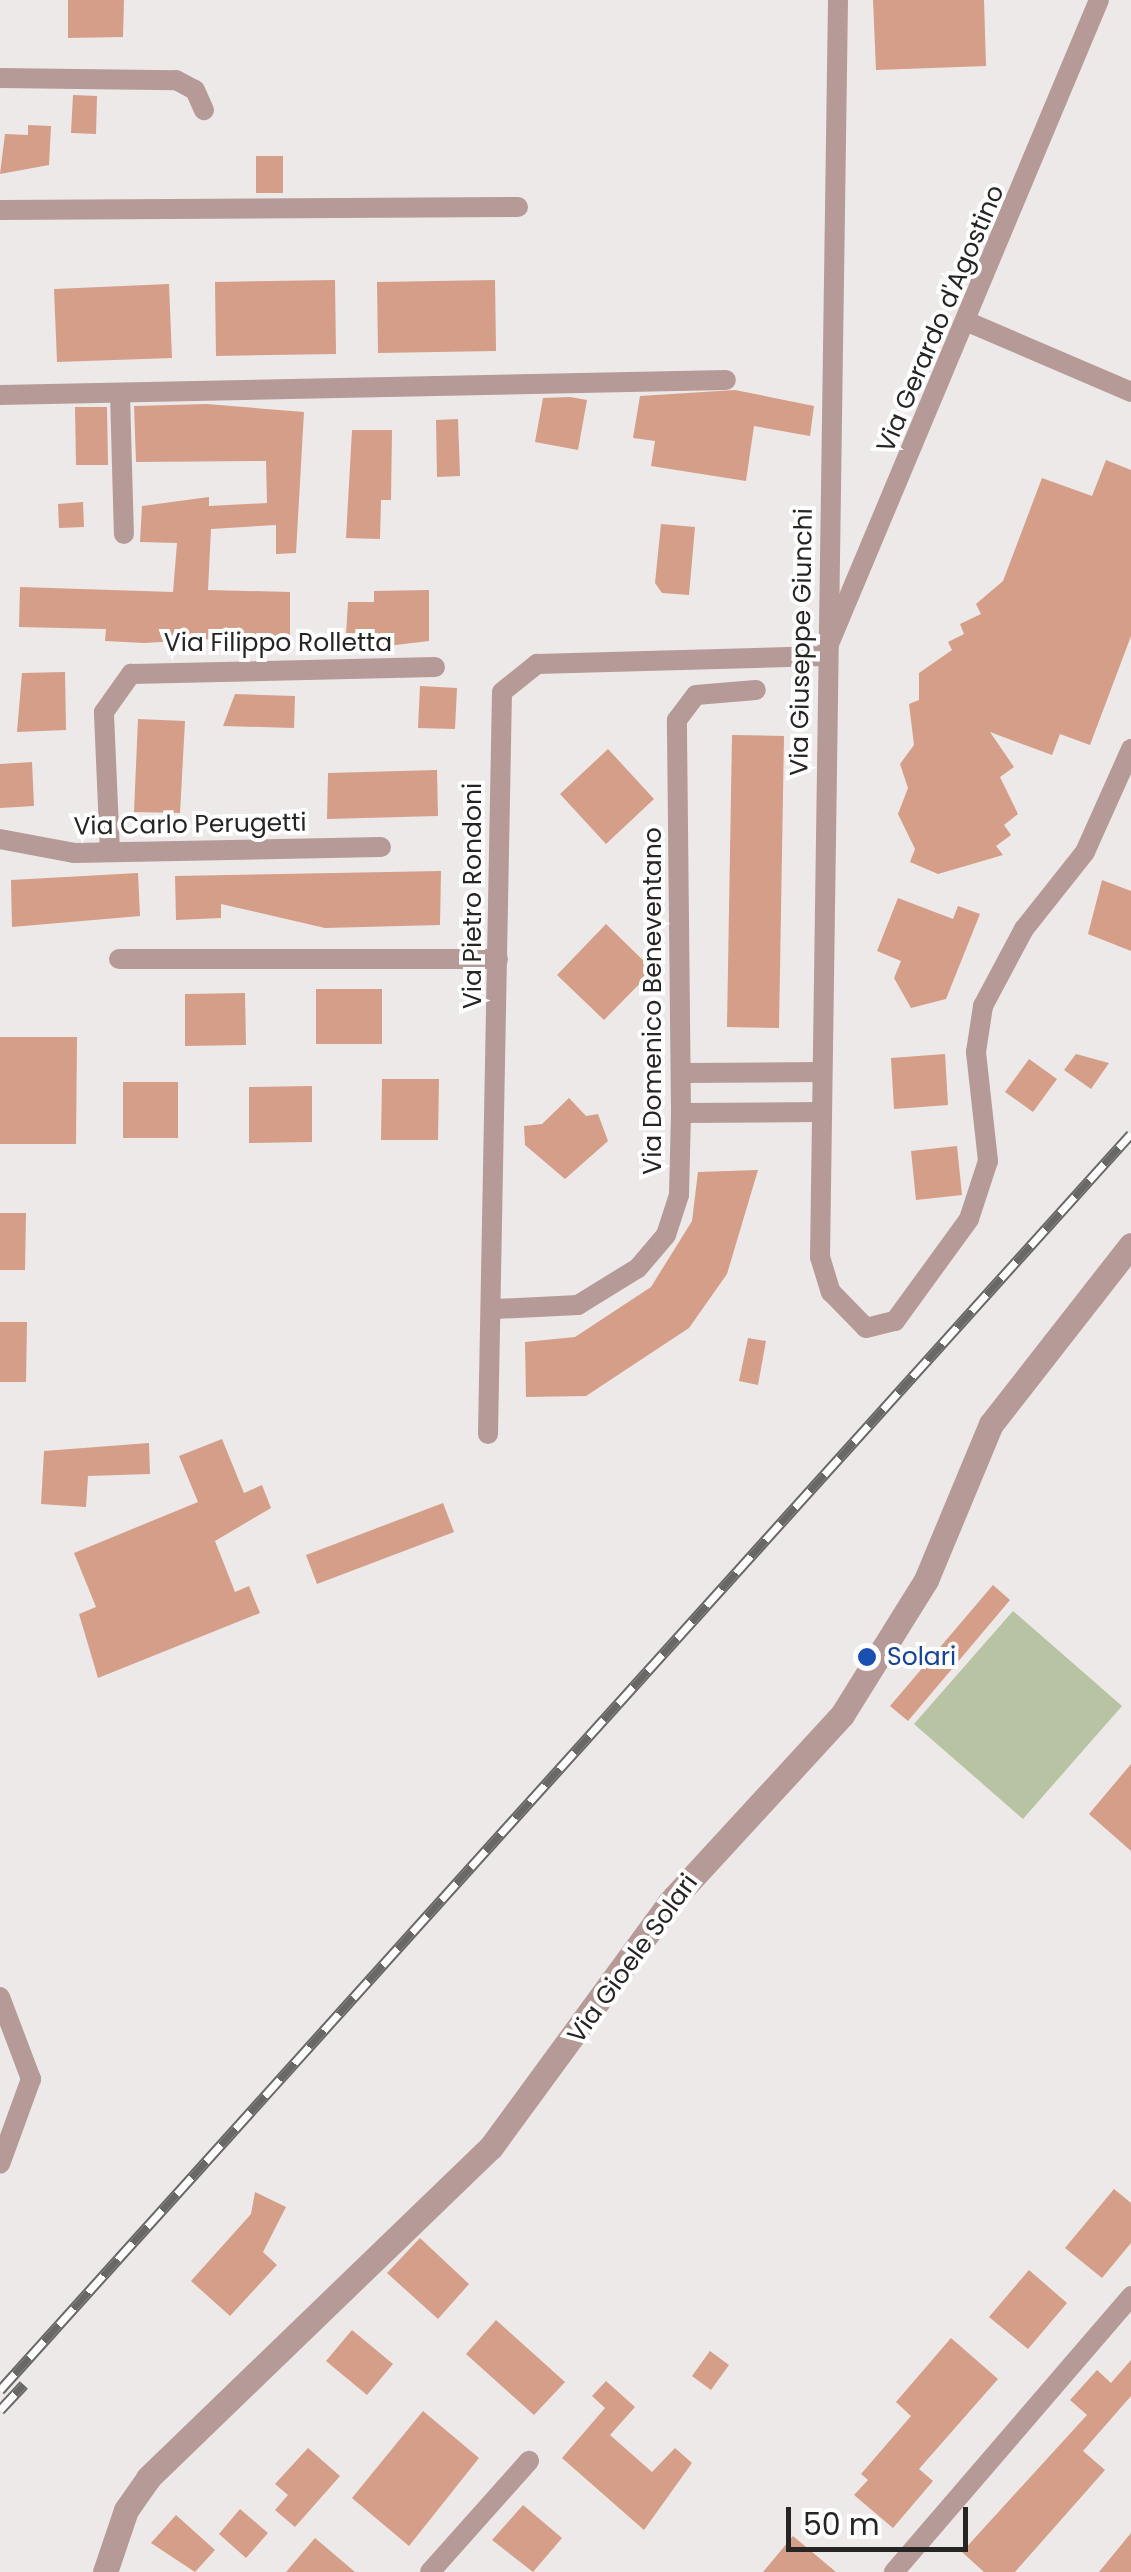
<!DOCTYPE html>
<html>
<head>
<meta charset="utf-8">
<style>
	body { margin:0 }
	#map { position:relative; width:1131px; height:2572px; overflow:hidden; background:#ede9e8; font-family:Poppins,sans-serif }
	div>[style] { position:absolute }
	.green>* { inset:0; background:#b7c3a2 }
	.building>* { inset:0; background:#d59e88 }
	.minor>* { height:20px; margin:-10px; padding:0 10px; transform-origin:10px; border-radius:10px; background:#b59a97 }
	.tertiary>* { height:25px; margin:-12.5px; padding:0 12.5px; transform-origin:12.5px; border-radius:12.5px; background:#b59a97 }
	.rail>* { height:11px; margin-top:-5.5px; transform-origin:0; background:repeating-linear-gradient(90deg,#fff 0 22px,#6a6867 0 44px); box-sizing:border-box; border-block:2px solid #6a6867 }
	.dots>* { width:28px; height:28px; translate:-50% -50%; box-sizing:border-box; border:5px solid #fff; border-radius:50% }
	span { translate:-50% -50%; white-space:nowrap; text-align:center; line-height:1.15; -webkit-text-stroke:8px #fff; paint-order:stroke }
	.street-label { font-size:25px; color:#262524 }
	.transit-label { font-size:25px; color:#164399 }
	.left { translate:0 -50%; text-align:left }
	.scale { position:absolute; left:786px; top:2507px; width:182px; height:45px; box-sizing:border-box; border:5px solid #262524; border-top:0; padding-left:12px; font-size:30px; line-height:35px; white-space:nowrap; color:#262524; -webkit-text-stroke:8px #fff; paint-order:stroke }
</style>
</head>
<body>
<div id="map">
	<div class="green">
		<i style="clip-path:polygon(1013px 1611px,1122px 1706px,1023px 1819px,914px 1724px)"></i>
	</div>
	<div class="building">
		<i style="clip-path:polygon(68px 0,124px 0,123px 37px,68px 38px)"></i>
		<i style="clip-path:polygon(873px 0,984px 0,986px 66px,876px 70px)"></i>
		<i style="clip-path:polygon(73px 95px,97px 96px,96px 134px,71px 133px)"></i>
		<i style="clip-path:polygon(28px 125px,51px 126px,49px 165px,0 174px,5px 134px,28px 135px)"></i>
		<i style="clip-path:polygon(256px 156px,283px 156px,283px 193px,256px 193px)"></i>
		<i style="clip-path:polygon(335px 280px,336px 354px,216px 356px,215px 282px)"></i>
		<i style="clip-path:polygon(495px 280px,496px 351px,378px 353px,377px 282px)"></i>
		<i style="clip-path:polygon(169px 284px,172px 358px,57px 362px,54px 289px)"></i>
		<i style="clip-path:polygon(735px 390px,814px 406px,810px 436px,754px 426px,746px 481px,651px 466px,655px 441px,633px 438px,640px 396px)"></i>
		<i style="clip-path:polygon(570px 397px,587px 400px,578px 450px,535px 442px,543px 398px)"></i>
		<i style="clip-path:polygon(207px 404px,304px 412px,296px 553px,276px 554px,276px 525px,211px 529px,208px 590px,290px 592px,290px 635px,144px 643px,105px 641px,106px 629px,19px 627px,20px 587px,173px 592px,177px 543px,140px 542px,142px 506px,209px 497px,209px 506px,267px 503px,266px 461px,136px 462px,134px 406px)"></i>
		<i style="clip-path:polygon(75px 407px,107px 407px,108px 465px,76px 465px)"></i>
		<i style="clip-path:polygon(458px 419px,460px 476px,437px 477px,436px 420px)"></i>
		<i style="clip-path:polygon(352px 430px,392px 430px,391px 500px,381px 500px,380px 539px,346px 538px)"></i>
		<i style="clip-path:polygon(1106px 460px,1131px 470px,1131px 636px,1090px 745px,1060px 734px,1052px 755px,990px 732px,1014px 767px,1000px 777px,1018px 814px,1004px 825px,1011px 835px,996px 846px,1003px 855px,938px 874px,910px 862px,915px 849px,898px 814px,908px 788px,900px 764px,914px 745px,909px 704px,919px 700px,919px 673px,952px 650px,948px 642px,964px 634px,960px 624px,981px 614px,976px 604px,1003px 581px,1042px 478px,1092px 496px)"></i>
		<i style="clip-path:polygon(83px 502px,84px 527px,59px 528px,58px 504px)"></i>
		<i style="clip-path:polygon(661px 524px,695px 527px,689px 595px,662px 593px,655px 583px)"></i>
		<i style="clip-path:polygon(429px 590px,429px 641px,345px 651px,348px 602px,374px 602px,374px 591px)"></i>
		<i style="clip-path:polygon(65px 672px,66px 730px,17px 732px,22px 673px)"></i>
		<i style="clip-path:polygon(420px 686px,457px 688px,455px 729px,418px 728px)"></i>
		<i style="clip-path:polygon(235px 694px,295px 696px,294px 728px,223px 726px)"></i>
		<i style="clip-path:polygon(138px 719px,185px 721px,180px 813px,134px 812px)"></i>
		<i style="clip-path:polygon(732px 735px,784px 736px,779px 1028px,727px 1027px)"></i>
		<i style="clip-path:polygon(608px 749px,654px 799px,606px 844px,560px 794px)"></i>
		<i style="clip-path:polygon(32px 762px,34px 806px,0 808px,0 764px)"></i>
		<i style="clip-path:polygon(437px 770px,438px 816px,327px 819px,328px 773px)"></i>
		<i style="clip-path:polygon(441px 871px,440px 925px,325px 928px,221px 904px,221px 918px,176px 920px,175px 876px)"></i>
		<i style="clip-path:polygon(138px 873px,140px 916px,12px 927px,11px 880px)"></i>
		<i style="clip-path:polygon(1102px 880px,1131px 891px,1131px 951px,1088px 934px)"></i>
		<i style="clip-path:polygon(898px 898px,953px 919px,958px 906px,980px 914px,946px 999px,911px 1008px,894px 978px,901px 961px,877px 951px)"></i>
		<i style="clip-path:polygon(606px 924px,653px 970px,604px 1020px,557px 975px)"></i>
		<i style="clip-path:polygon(316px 989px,382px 989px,382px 1044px,316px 1044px)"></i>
		<i style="clip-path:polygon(245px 993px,246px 1045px,185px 1046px,185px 994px)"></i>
		<i style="clip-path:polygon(0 1037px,77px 1037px,76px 1144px,0 1144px)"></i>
		<i style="clip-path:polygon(945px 1054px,948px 1105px,894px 1109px,891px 1058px)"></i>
		<i style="clip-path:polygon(1076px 1054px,1109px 1063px,1091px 1089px,1064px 1070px)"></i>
		<i style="clip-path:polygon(1029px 1059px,1057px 1079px,1033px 1112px,1005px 1092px)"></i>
		<i style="clip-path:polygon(382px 1079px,439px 1079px,438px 1140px,381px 1140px)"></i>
		<i style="clip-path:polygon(123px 1082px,178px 1082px,178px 1138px,123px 1138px)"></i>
		<i style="clip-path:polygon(312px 1086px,312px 1142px,249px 1143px,249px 1087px)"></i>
		<i style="clip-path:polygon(569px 1098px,586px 1116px,598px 1114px,608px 1141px,565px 1179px,525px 1145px,524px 1126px,542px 1124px)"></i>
		<i style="clip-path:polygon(957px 1146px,962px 1195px,916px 1200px,911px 1151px)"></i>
		<i style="clip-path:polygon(758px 1170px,727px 1274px,689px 1328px,586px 1396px,526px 1397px,525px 1342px,575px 1337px,651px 1287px,692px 1221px,698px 1172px)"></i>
		<i style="clip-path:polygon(0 1213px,26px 1213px,25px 1270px,0 1270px)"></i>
		<i style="clip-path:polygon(0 1322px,27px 1322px,26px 1382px,0 1382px)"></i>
		<i style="clip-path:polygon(748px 1338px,766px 1341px,758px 1385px,739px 1381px)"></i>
		<i style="clip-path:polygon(222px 1439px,244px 1493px,262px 1485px,271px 1508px,215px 1541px,235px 1592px,249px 1586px,260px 1613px,98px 1678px,79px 1614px,96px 1607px,74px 1553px,198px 1502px,179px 1456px)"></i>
		<i style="clip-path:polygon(149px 1443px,150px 1474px,88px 1476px,86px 1507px,41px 1504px,44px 1451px)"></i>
		<i style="clip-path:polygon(443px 1503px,454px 1532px,317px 1584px,306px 1555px)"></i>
		<i style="clip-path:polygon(993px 1585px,1010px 1600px,908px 1721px,890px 1706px)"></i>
		<i style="clip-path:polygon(1131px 1764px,1131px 1851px,1089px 1814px)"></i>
		<i style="clip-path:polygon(1114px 2189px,1131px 2203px,1131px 2243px,1102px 2278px,1065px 2248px)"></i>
		<i style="clip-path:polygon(255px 2192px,286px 2207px,263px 2252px,277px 2265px,230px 2316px,191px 2281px,251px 2214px)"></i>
		<i style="clip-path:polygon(420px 2238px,469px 2284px,438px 2319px,387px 2273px)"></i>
		<i style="clip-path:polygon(1029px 2270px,1067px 2303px,1028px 2349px,989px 2317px)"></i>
		<i style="clip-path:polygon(496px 2320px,565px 2382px,534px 2415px,466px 2354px)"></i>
		<i style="clip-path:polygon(352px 2330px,393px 2364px,367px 2395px,326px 2361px)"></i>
		<i style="clip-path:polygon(951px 2338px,998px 2379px,919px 2469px,933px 2481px,893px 2528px,854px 2495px,868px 2480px,861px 2474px,911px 2416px,896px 2402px)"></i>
		<i style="clip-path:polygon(710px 2351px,729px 2365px,711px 2390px,692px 2376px)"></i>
		<i style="clip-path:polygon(1131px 2360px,1131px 2396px,1083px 2451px,1105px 2470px,1015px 2572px,984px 2572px,962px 2552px,1087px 2415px,1070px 2400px,1097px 2370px,1111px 2383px)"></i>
		<i style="clip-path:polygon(606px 2381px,635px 2407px,610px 2435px,652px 2472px,675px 2448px,692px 2463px,644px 2530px,562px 2458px,605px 2408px,592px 2396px)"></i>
		<i style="clip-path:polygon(423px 2411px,479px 2458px,409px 2546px,352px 2498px)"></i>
		<i style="clip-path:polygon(308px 2448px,340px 2476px,295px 2527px,275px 2510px,288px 2495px,275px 2484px)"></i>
		<i style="clip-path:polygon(523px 2505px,562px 2538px,533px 2572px,492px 2540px)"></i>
		<i style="clip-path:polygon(240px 2509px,268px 2533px,246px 2558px,219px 2534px)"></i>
		<i style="clip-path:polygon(176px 2515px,215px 2550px,195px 2572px,151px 2543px)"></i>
		<i style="clip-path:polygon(1131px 2533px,1131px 2572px,1099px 2572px)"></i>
		<i style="clip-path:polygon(793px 2536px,836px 2572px,763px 2572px)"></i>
		<i style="clip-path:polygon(315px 2538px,355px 2572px,286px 2572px)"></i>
	</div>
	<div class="minor">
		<i style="left:838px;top:0;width:1257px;rotate:90.82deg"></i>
		<i style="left:820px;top:1257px;width:37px;rotate:73deg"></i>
		<i style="left:831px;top:1292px;width:50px;rotate:45.8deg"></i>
		<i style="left:866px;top:1328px;width:30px;rotate:-14deg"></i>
		<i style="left:895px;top:1321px;width:126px;rotate:-54deg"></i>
		<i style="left:969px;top:1219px;width:61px;rotate:-71.9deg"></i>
		<i style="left:988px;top:1161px;width:110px;rotate:-96.3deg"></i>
		<i style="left:976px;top:1052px;width:47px;rotate:-81.3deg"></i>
		<i style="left:983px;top:1006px;width:87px;rotate:-62deg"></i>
		<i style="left:1024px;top:929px;width:98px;rotate:-51.6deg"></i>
		<i style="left:1085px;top:852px;width:113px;rotate:-65.9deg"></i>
		<i style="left:0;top:78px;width:176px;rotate:0.7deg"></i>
		<i style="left:176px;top:80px;width:21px;rotate:28deg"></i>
		<i style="left:195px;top:90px;width:22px;rotate:66deg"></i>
		<i style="left:0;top:210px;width:518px;rotate:-0.33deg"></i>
		<i style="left:968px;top:322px;width:177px;rotate:23.2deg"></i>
		<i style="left:120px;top:394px;width:140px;rotate:88.4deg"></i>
		<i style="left:0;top:395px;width:726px;rotate:-1.18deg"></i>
		<i style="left:0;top:839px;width:75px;rotate:10.7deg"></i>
		<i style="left:74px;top:853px;width:307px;rotate:-1.1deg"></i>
		<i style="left:110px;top:852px;width:140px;rotate:-92.5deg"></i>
		<i style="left:104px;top:712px;width:47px;rotate:-54.6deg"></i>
		<i style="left:131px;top:674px;width:304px;rotate:-1.3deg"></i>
		<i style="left:119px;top:959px;width:379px"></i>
		<i style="left:681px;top:1073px;width:140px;rotate:-0.4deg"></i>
		<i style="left:681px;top:1113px;width:140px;rotate:-0.4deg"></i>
		<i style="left:496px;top:1309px;width:82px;rotate:-2.8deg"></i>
		<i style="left:578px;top:1305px;width:70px;rotate:-31.7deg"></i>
		<i style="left:638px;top:1268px;width:43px;rotate:-49.7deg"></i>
		<i style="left:666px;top:1235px;width:42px;rotate:-72deg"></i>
		<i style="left:679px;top:1195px;width:82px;rotate:-88.6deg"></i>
		<i style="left:681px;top:1113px;width:393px;rotate:-90.6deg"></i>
		<i style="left:677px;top:720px;width:31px;rotate:-53deg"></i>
		<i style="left:696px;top:695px;width:60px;rotate:-4.8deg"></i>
		<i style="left:488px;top:1434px;width:742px;rotate:-88.92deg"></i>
		<i style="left:502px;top:692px;width:45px;rotate:-38.7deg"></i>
		<i style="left:537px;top:664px;width:287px;rotate:-1.6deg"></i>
		<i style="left:824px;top:656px;width:711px;rotate:-67.26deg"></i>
		<i style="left:0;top:1997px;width:88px;rotate:69.3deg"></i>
		<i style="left:31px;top:2079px;width:90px;rotate:110deg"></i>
		<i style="left:430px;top:2572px;width:149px;rotate:-48.3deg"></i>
		<i style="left:894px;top:2572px;width:364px;rotate:-49.3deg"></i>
	</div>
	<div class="tertiary">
		<i style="left:105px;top:2572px;width:65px;rotate:-71.3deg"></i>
		<i style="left:126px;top:2510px;width:39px;rotate:-55deg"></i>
		<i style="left:148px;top:2478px;width:477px;rotate:-44deg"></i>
		<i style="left:491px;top:2147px;width:303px;rotate:-53.8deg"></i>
		<i style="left:670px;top:1902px;width:254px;rotate:-47.4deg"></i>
		<i style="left:842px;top:1715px;width:159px;rotate:-58.1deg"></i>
		<i style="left:926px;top:1580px;width:169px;rotate:-67.4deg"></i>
		<i style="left:991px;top:1424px;width:227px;rotate:-52deg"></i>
	</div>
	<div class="rail">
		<i style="left:0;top:2390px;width:1690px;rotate:-48deg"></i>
		<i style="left:0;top:2410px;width:35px;rotate:-47deg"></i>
	</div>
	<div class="dots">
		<i style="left:867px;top:1657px;background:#1a4fb4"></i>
	</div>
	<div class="street-label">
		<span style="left:941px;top:319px;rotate:-67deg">Via Gerardo d'Agostino</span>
		<span style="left:802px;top:642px;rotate:-89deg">Via Giuseppe Giunchi</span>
		<span style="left:278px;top:643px">Via Filippo Rolletta</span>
		<span style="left:190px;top:825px;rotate:-1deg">Via Carlo Perugetti</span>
		<span style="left:473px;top:896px;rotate:-90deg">Via Pietro Rondoni</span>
		<span style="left:653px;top:1001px;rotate:-90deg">Via Domenico Beneventano</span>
		<span style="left:633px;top:1959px;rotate:-54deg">Via Gioele Solari</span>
	</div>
	<div class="transit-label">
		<span class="left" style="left:887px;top:1657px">Solari</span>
	</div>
	<div class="scale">50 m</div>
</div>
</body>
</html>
